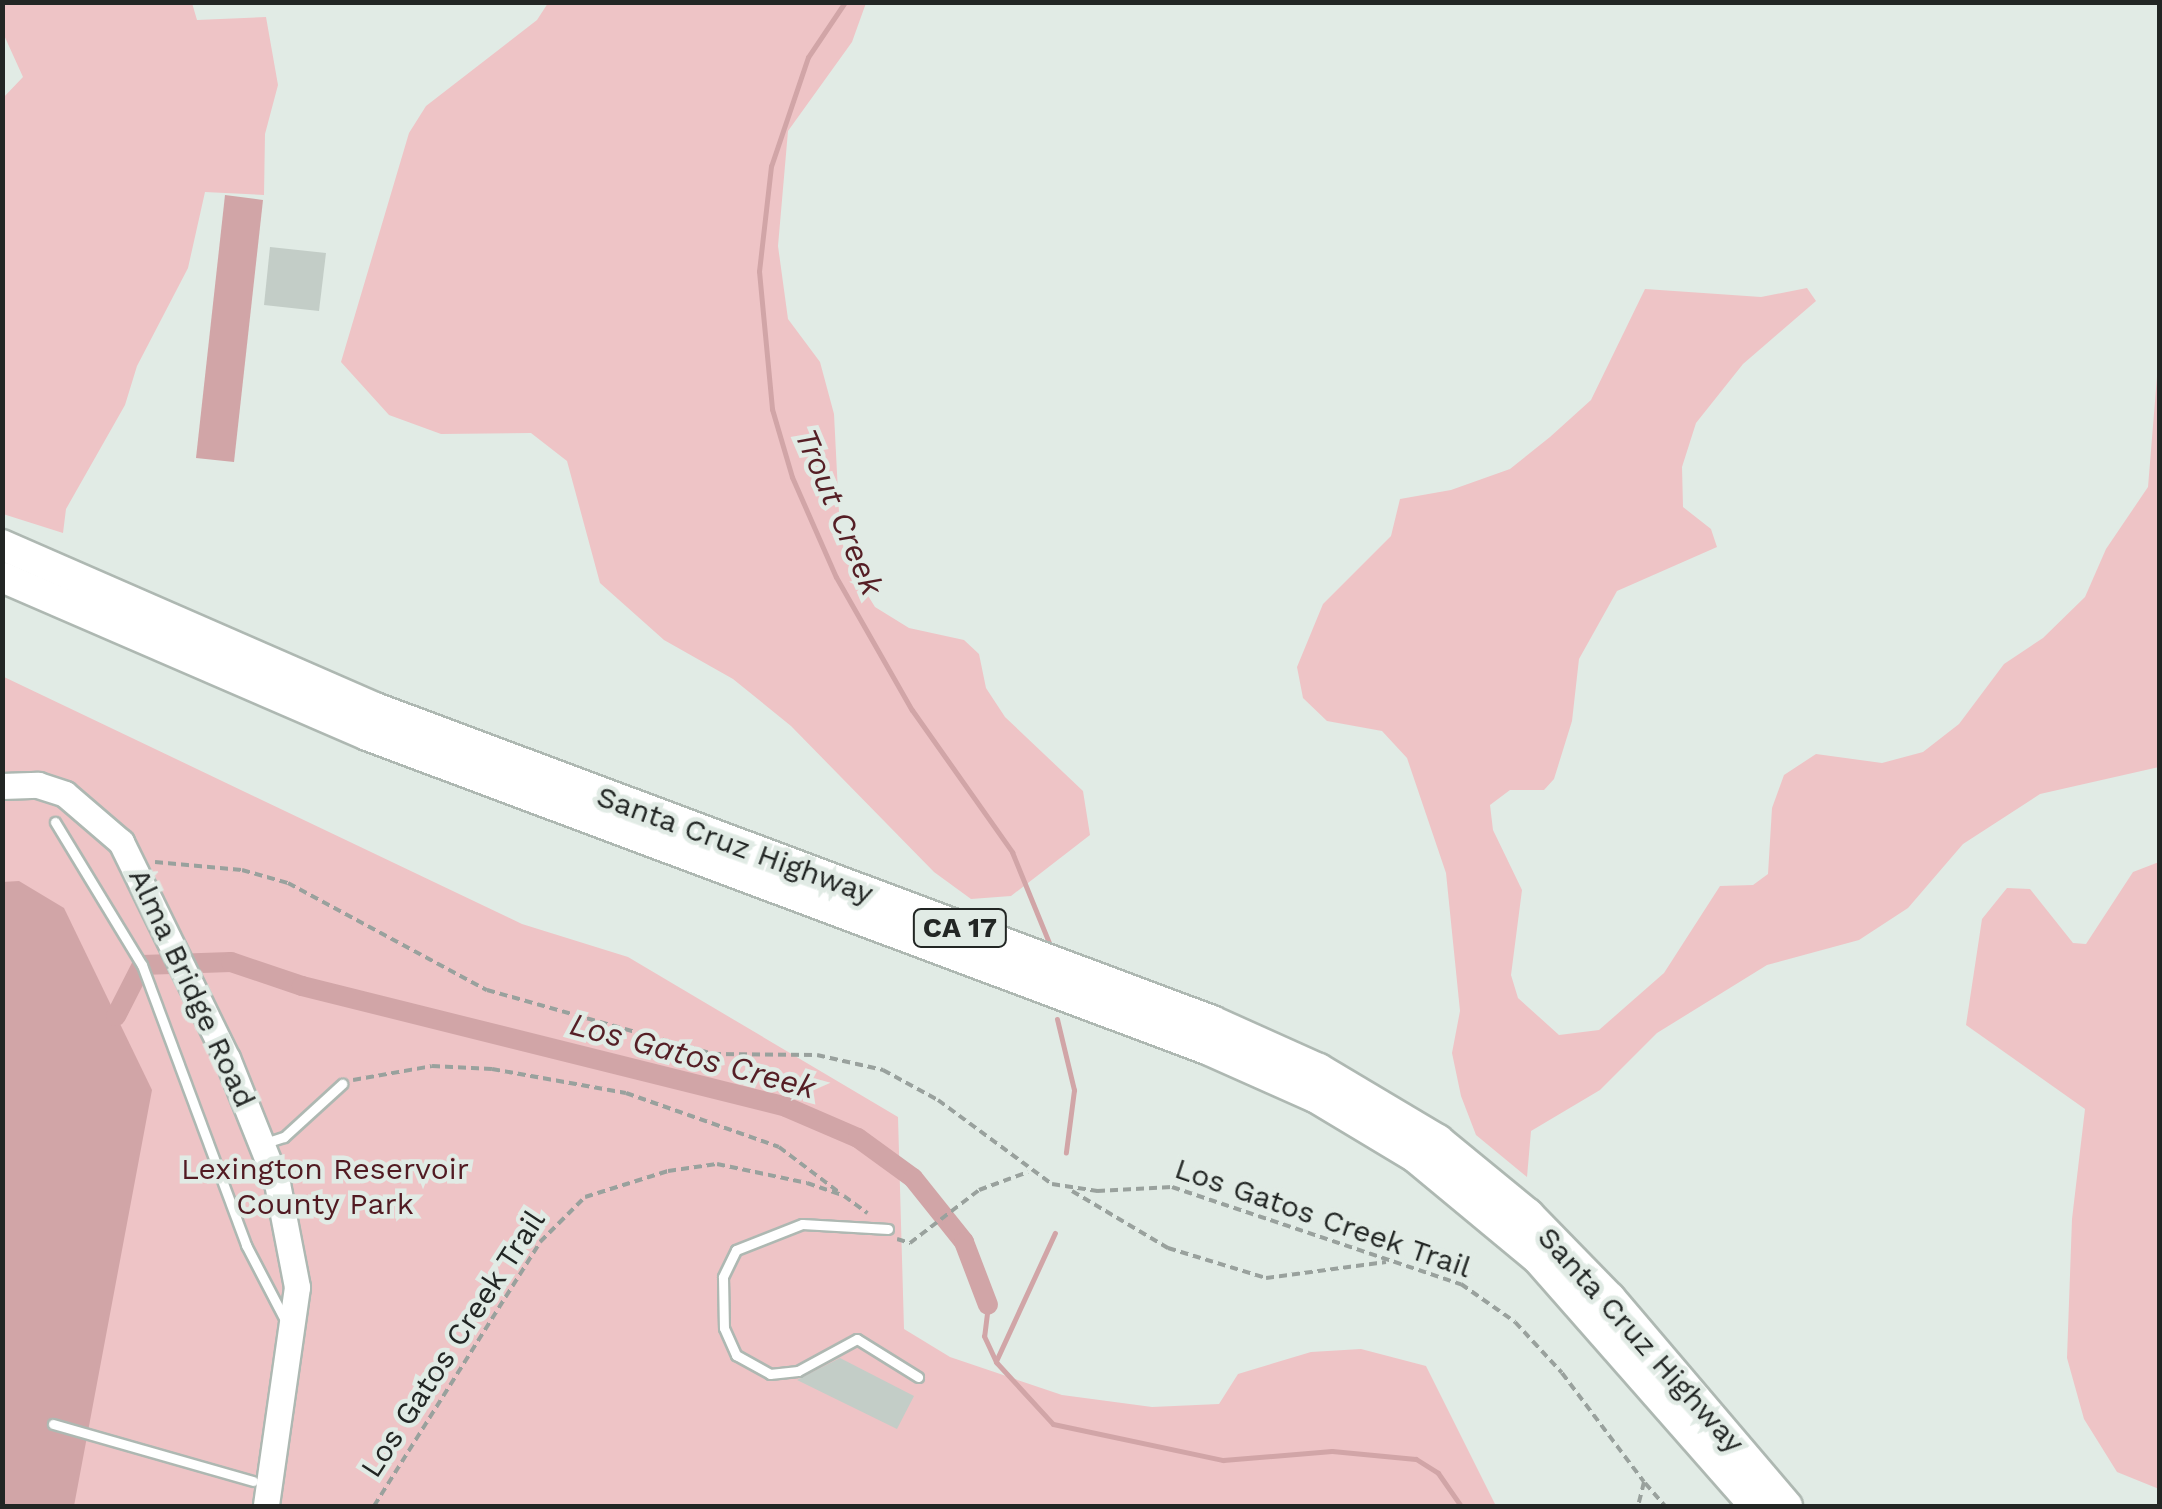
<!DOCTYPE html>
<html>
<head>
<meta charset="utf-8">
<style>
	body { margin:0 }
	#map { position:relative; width:2162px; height:1509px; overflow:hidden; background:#e1ebe5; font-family:"Work Sans",sans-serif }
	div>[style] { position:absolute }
	.green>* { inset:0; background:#eec4c6 }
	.water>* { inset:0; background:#d1a5a7 }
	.stream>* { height:5px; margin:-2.5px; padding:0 2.5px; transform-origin:2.5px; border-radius:2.5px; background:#d1a5a7 }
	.canal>* { height:20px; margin:-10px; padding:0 10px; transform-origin:10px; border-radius:10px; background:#d1a5a7 }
	.building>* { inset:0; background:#c3cdc7 }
	.path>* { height:4px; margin-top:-2px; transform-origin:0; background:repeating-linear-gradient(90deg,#99a19d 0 8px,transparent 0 13px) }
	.roads { filter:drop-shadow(2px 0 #aeb8b2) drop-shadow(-2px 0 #aeb8b2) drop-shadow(0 2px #aeb8b2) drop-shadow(0 -2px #aeb8b2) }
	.lane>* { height:9px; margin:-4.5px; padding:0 4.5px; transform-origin:4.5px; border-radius:4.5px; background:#fff }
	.secondary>* { height:25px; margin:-12.5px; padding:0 12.5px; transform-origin:12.5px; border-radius:12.5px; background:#fff }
	.highway>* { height:30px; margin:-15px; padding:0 15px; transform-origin:15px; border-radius:15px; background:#fff }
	span { translate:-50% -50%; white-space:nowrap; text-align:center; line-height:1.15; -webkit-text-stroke:9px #e1ebe5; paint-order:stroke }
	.shield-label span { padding:2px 8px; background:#e1ebe5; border:2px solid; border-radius:8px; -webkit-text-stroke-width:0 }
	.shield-label { font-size:28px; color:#222624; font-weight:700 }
	.street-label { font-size:30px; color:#222624 }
	.park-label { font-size:30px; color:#511a22 }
	.water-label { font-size:32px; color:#551e25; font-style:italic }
	.frame { position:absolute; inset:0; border:5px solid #222624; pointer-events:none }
</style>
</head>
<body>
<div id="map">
	<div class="green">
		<i style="clip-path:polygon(3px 2px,192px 3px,197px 20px,266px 17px,278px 85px,265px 134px,264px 195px,205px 192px,188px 268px,137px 366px,125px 405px,66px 509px,63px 533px,3px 514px,2px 99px,23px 77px,3px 33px)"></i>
		<i style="clip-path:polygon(548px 3px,866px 3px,852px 42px,788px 131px,778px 246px,788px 319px,820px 362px,834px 414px,840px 532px,847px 562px,875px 607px,909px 628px,964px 640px,979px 654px,986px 688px,1005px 717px,1083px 791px,1090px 835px,1011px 896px,971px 899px,934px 872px,791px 726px,733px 679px,664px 640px,600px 583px,567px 461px,531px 433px,441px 434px,389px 415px,341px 362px,409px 133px,426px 106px,537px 20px)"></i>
		<i style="clip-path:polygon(1807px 288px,1816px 301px,1743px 364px,1696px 423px,1682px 467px,1683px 507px,1711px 529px,1717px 547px,1617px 591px,1579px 659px,1572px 721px,1554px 779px,1544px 790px,1510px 790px,1490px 805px,1493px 830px,1522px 890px,1511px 975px,1518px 998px,1559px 1035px,1599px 1030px,1664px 973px,1720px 886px,1753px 885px,1768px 874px,1772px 808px,1784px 775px,1816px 754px,1882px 763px,1923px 752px,1959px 724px,2004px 664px,2043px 638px,2085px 597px,2106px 549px,2148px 487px,2159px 352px,2159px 767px,2040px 794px,1963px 844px,1908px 908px,1859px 940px,1767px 965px,1657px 1033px,1600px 1090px,1531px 1131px,1527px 1177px,1476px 1135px,1461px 1096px,1452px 1053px,1460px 1011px,1446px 873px,1407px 758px,1382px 731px,1327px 721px,1303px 698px,1297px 667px,1323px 604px,1391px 536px,1400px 499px,1451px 490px,1510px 469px,1550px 437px,1591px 400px,1645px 289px,1761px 297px)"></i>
		<i style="clip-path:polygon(2px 676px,522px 924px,628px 957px,898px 1117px,904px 1329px,950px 1357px,1062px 1395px,1152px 1407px,1219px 1404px,1238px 1374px,1311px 1352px,1361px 1349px,1426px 1366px,1496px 1506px,3px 1506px)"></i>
		<i style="clip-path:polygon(2159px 862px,2159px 1489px,2117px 1472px,2084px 1419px,2067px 1358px,2072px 1219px,2085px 1109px,1966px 1025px,1982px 919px,2007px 888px,2030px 889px,2073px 943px,2086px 944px,2133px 872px)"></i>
	</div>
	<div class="water">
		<i style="clip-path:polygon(225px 195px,263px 200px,234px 462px,196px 458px)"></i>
		<i style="clip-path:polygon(19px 881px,64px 908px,152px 1090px,74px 1506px,3px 1506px,2px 882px)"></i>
	</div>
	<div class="stream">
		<i style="left:845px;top:2px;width:66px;rotate:123.9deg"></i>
		<i style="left:808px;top:57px;width:115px;rotate:108.7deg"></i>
		<i style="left:771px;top:166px;width:106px;rotate:96.5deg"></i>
		<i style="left:759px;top:271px;width:139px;rotate:84.6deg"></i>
		<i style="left:772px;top:409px;width:71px;rotate:73.6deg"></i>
		<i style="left:792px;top:477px;width:109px;rotate:66.3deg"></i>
		<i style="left:836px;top:577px;width:153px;rotate:60.3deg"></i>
		<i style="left:912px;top:710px;width:174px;rotate:54.8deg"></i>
		<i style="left:1012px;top:852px;width:100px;rotate:67.8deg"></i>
		<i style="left:1057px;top:1019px;width:73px;rotate:76.5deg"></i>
		<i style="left:1074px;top:1090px;width:63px;rotate:97.4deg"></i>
		<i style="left:988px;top:1305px;width:31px;rotate:97deg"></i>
		<i style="left:984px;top:1336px;width:29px;rotate:65deg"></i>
		<i style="left:996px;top:1362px;width:84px;rotate:47.4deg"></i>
		<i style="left:1053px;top:1424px;width:174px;rotate:12deg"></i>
		<i style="left:1223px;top:1460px;width:109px;rotate:-4.7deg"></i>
		<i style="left:1332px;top:1451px;width:84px;rotate:5.4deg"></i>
		<i style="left:1416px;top:1459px;width:26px;rotate:32deg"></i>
		<i style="left:1438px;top:1473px;width:40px;rotate:55.1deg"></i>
		<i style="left:996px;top:1361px;width:141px;rotate:-65.3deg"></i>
	</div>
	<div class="canal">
		<i style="left:116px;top:1016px;width:57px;rotate:-63deg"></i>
		<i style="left:142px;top:965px;width:89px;rotate:-1.9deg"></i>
		<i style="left:231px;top:962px;width:75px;rotate:18.7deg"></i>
		<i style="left:302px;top:986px;width:499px;rotate:14deg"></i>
		<i style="left:786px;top:1107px;width:78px;rotate:23.3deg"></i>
		<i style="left:858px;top:1138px;width:68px;rotate:36deg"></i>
		<i style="left:913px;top:1178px;width:82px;rotate:51.4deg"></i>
		<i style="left:964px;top:1242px;width:67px;rotate:69.1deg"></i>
	</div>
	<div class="building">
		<i style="clip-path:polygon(270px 247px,326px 253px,319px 311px,264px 305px)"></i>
		<i style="clip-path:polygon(840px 1358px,914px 1396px,897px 1429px,797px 1380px)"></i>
	</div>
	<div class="path">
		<i style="left:155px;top:862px;width:87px;rotate:5.3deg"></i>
		<i style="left:242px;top:870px;width:48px;rotate:15.8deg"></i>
		<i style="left:288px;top:883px;width:226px;rotate:28.3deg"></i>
		<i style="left:487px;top:990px;width:235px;rotate:15.8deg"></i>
		<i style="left:713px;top:1054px;width:104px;rotate:0.6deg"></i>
		<i style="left:817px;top:1055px;width:68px;rotate:12.8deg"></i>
		<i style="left:883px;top:1070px;width:63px;rotate:28.6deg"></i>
		<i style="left:938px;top:1100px;width:142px;rotate:36.4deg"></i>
		<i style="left:1052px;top:1184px;width:46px;rotate:8.8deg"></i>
		<i style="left:1097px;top:1191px;width:75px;rotate:-3.1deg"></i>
		<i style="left:1172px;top:1187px;width:305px;rotate:18.6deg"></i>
		<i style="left:1461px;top:1284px;width:66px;rotate:35.1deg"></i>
		<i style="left:1515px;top:1322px;width:69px;rotate:47.3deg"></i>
		<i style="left:1562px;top:1373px;width:136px;rotate:53deg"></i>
		<i style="left:1644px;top:1482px;width:25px;rotate:104deg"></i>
		<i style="left:353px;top:1080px;width:80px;rotate:-10deg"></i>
		<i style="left:432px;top:1066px;width:60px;rotate:2.9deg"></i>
		<i style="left:492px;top:1069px;width:136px;rotate:10.2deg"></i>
		<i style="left:626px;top:1093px;width:162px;rotate:19.4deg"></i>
		<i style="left:779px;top:1147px;width:76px;rotate:37deg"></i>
		<i style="left:1072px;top:1191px;width:112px;rotate:30.7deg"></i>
		<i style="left:1168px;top:1248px;width:102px;rotate:17deg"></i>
		<i style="left:1266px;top:1278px;width:121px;rotate:-7.6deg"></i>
		<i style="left:897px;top:1239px;width:14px;rotate:17deg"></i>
		<i style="left:910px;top:1243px;width:87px;rotate:-37.5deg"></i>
		<i style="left:979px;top:1190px;width:52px;rotate:-20.2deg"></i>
		<i style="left:1645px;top:1483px;width:30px;rotate:49deg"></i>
		<i style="left:374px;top:1506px;width:312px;rotate:-57.8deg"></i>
		<i style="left:540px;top:1242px;width:64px;rotate:-45deg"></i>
		<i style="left:585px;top:1197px;width:87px;rotate:-17.4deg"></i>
		<i style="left:668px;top:1171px;width:49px;rotate:-8.1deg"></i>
		<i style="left:717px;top:1164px;width:92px;rotate:11.9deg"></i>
		<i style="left:807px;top:1183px;width:39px;rotate:19deg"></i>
		<i style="left:844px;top:1196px;width:29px;rotate:36deg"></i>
	</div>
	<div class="roads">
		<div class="lane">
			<i style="left:55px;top:822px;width:167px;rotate:58.7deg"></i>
			<i style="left:142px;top:965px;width:299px;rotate:69.6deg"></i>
			<i style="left:246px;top:1245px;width:85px;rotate:62.5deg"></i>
			<i style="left:262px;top:1144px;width:23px;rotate:-18deg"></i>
			<i style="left:284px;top:1137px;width:79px;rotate:-42.4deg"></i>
			<i style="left:888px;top:1229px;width:86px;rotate:-176.7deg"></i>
			<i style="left:802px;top:1224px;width:71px;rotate:158.5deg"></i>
			<i style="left:736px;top:1250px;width:30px;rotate:116deg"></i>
			<i style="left:723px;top:1277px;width:51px;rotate:88.9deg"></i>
			<i style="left:724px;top:1328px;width:30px;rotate:66deg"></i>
			<i style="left:736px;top:1355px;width:39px;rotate:29deg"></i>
			<i style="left:770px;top:1374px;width:28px;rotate:-6deg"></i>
			<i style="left:798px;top:1371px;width:67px;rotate:-28.5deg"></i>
			<i style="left:857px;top:1339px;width:72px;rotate:31.9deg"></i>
			<i style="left:53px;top:1424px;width:208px;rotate:15.9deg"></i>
		</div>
		<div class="secondary">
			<i style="left:2px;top:786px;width:36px;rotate:-2deg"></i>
			<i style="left:38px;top:785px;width:28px;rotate:18deg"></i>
			<i style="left:65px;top:794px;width:74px;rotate:40.6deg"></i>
			<i style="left:121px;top:842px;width:241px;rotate:63.9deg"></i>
			<i style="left:227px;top:1058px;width:135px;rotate:68.2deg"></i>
			<i style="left:277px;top:1183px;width:106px;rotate:79.1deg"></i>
			<i style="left:297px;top:1287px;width:221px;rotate:98.1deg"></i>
		</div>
		<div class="highway">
			<i style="left:2px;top:545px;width:407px;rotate:23.6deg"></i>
			<i style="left:375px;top:708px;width:894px;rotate:20.5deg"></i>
			<i style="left:1212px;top:1021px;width:117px;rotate:24.2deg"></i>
			<i style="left:1319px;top:1069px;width:139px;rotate:30.8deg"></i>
			<i style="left:1438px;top:1140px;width:117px;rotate:39.4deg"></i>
			<i style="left:1528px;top:1214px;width:117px;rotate:45.7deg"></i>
			<i style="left:1610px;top:1298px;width:273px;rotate:49.6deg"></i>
			<i style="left:2px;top:577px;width:398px;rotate:23.4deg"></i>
			<i style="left:367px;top:735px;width:897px;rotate:20.5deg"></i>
			<i style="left:1207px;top:1049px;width:118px;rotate:24deg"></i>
			<i style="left:1315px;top:1097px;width:117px;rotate:31deg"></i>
			<i style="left:1415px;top:1157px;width:160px;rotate:39.7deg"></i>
			<i style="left:1538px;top:1259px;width:329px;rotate:48.7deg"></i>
		</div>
	</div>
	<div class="shield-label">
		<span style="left:960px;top:928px">CA 17</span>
	</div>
	<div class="street-label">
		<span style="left:735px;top:845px;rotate:20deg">Santa Cruz Highway</span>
		<span style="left:192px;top:988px;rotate:65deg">Alma Bridge Road</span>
		<span style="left:1323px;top:1218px;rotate:19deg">Los Gatos Creek Trail</span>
		<span style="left:1641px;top:1340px;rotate:48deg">Santa Cruz Highway</span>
		<span style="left:453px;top:1344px;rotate:-57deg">Los Gatos Creek Trail</span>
	</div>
	<div class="park-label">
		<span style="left:325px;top:1186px">Lexington Reservoir<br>County Park</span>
	</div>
	<div class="water-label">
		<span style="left:839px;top:512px;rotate:67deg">Trout Creek</span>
		<span style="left:693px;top:1056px;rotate:15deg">Los Gatos Creek</span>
	</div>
	<div class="frame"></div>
</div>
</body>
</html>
